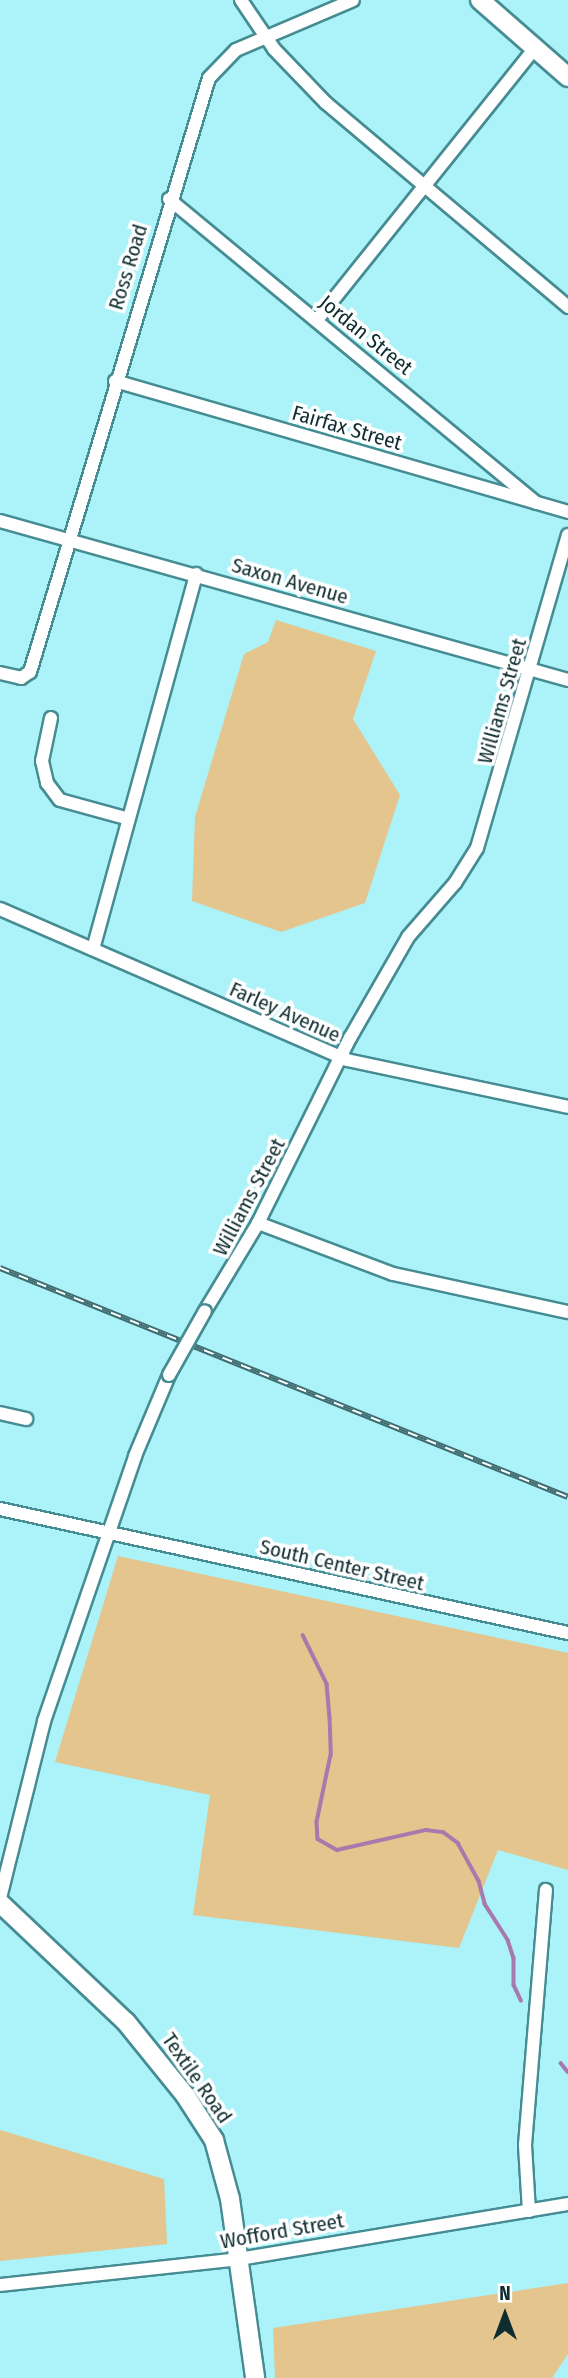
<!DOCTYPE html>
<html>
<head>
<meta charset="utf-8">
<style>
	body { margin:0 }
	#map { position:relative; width:568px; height:2378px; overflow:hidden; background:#abf2f9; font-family:"Fira Sans Condensed",sans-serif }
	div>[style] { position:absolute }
	.green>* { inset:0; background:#e3c58d }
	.stream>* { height:3.5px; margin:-1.75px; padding:0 1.75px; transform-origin:1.75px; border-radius:1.75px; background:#a879ad }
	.roads { filter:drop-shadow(2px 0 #468c93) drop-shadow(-2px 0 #468c93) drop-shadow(0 2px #468c93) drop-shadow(0 -2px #468c93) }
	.street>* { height:12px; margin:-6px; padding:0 6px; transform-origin:6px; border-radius:6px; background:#fff }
	.secondary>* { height:18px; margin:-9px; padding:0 9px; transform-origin:9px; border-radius:9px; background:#fff }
	.rail>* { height:6px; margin-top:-3px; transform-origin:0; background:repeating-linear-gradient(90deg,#fff 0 10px,#416c70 0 20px); box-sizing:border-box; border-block:2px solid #416c70 }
	.bridges { filter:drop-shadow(2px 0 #468c93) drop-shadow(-2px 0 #468c93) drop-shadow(0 2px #468c93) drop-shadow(0 -2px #468c93) }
	.street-bridge>* { height:12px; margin:-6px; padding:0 6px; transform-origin:6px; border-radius:6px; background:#fff }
	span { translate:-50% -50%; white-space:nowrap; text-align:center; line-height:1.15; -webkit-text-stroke:7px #fff; paint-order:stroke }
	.street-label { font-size:21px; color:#0f2d30 }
	.north { position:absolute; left:470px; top:2280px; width:70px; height:70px; -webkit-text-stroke:5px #fff; paint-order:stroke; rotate:0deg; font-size:19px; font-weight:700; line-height:28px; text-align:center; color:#0f2d30 }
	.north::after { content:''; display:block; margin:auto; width:24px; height:32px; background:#0f2d30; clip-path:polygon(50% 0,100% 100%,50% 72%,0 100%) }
</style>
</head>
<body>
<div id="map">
	<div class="green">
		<i style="clip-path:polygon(276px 620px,376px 651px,353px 719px,400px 795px,365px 903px,281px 932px,192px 901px,195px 817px,244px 654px,268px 642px)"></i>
		<i style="clip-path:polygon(118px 1556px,568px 1653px,568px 1870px,498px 1850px,459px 1948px,193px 1915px,210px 1795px,55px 1762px)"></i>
		<i style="clip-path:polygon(0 2130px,164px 2179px,167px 2244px,0 2261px)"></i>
		<i style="clip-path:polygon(568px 2283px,568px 2354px,552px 2378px,275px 2378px,273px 2328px)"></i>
	</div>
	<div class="stream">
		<i style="left:303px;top:1635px;width:55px;rotate:63.9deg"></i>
		<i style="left:327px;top:1684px;width:33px;rotate:85deg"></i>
		<i style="left:330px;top:1717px;width:38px;rotate:88deg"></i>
		<i style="left:331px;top:1755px;width:68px;rotate:101.8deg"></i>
		<i style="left:317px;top:1822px;width:17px;rotate:87deg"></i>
		<i style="left:318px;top:1839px;width:22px;rotate:30deg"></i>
		<i style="left:337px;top:1850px;width:91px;rotate:-12.7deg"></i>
		<i style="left:426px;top:1830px;width:17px;rotate:7deg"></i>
		<i style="left:443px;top:1832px;width:19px;rotate:36deg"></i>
		<i style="left:458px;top:1843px;width:43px;rotate:61.1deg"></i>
		<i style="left:479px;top:1881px;width:24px;rotate:75deg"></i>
		<i style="left:485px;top:1904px;width:43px;rotate:57.4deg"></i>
		<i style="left:508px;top:1940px;width:19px;rotate:72deg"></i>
		<i style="left:514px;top:1958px;width:27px;rotate:90deg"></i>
		<i style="left:514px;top:1985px;width:17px;rotate:65deg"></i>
		<i style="left:561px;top:2063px;width:11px;rotate:52deg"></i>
	</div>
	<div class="roads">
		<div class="street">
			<i style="left:241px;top:0;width:59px;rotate:56deg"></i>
			<i style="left:274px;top:49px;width:75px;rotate:46.1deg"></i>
			<i style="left:326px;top:103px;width:317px;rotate:40.1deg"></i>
			<i style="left:169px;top:199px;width:477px;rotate:39.6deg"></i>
			<i style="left:317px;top:320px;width:347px;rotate:-51.3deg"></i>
			<i style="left:115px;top:381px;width:472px;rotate:16.1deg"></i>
			<i style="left:0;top:521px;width:590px;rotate:15.64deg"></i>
			<i style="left:0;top:673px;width:22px;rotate:13deg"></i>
			<i style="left:21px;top:678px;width:11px;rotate:-34deg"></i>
			<i style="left:30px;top:672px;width:620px;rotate:-73.23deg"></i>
			<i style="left:209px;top:78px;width:39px;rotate:-46deg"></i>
			<i style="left:236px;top:50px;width:127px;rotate:-23.1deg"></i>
			<i style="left:51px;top:718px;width:44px;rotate:101.8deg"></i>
			<i style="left:42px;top:761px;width:23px;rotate:77deg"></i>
			<i style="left:47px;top:783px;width:21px;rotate:53deg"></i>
			<i style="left:60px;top:800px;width:68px;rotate:15.3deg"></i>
			<i style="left:0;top:909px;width:378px;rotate:23.5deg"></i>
			<i style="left:347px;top:1060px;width:226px;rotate:12deg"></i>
			<i style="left:93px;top:949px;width:389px;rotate:-74.6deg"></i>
			<i style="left:258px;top:1223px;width:144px;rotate:20.7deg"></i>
			<i style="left:393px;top:1274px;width:179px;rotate:12.3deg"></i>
			<i style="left:205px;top:1311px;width:103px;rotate:-58.9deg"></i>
			<i style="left:258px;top:1223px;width:207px;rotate:-63.6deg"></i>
			<i style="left:350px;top:1038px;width:116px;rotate:-60.1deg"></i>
			<i style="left:408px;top:937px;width:72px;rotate:-49deg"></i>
			<i style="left:455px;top:883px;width:41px;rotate:-57.8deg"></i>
			<i style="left:477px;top:848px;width:326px;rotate:-73.8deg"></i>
			<i style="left:0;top:1413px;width:27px;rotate:13deg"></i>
			<i style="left:0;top:1509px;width:581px;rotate:12.32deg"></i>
			<i style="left:0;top:1898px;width:182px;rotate:-76deg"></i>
			<i style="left:44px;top:1721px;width:280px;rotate:-71deg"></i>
			<i style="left:135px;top:1456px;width:88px;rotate:-67.2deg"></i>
			<i style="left:529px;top:2211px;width:66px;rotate:-93.5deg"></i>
			<i style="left:525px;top:2145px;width:256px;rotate:-85.3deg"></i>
			<i style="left:0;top:2285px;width:240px;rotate:-6.2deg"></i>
			<i style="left:239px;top:2259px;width:334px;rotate:-9.5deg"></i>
		</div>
		<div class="secondary">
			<i style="left:480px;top:0;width:117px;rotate:41.2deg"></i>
			<i style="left:0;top:1903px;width:173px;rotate:43.4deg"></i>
			<i style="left:126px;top:2022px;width:94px;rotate:51.1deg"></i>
			<i style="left:185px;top:2095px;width:54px;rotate:57.2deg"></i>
			<i style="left:214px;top:2140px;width:61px;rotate:74.8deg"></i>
			<i style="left:230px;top:2199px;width:181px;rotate:82deg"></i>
		</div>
	</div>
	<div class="rail">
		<i style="left:0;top:1268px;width:612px;rotate:21.96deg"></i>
	</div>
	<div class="bridges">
		<div class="street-bridge">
			<i style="left:169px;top:1375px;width:73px;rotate:-60.6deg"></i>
		</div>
	</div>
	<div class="street-label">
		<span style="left:128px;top:267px;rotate:-73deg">Ross Road</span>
		<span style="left:366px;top:335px;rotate:39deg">Jordan Street</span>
		<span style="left:347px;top:428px;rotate:16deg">Fairfax Street</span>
		<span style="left:290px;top:581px;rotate:16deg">Saxon Avenue</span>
		<span style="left:502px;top:701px;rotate:-74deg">Williams Street</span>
		<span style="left:285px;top:1012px;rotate:24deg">Farley Avenue</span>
		<span style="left:249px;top:1197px;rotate:-62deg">Williams Street</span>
		<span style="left:342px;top:1565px;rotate:13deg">South Center Street</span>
		<span style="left:197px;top:2078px;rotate:55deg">Textile Road</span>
		<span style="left:282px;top:2231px;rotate:-10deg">Wofford Street</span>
	</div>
	<div class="north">N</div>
</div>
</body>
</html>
